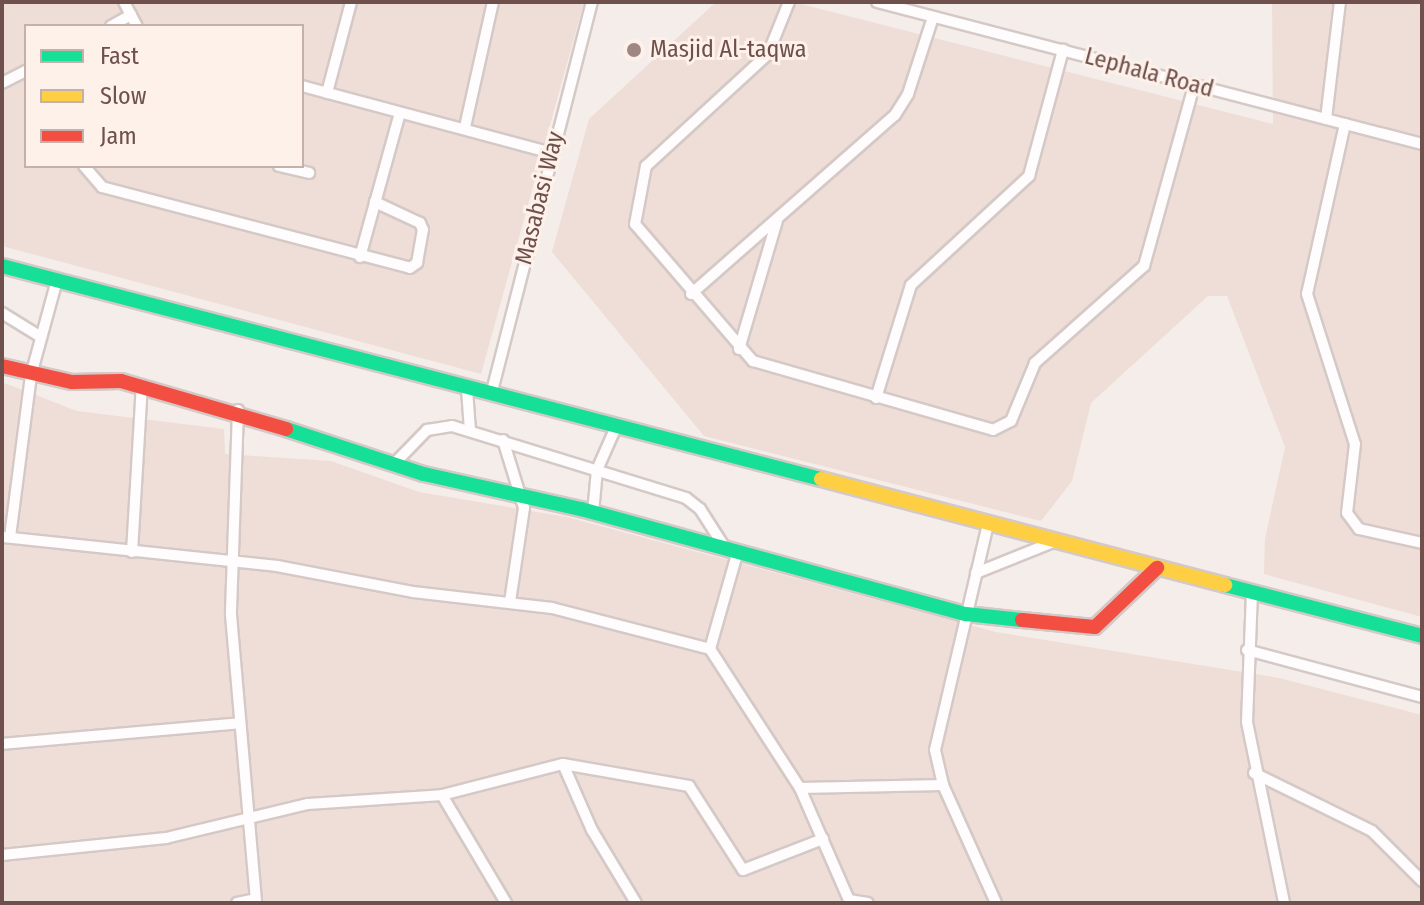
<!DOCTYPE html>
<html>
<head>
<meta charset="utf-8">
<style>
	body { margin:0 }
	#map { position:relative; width:1424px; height:905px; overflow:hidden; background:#f5ede9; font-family:"Fira Sans Condensed",sans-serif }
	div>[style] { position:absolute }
	.residential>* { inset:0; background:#eeded7 }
	.roads { filter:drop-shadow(2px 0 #d4c9c6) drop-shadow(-2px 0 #d4c9c6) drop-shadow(0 2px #d4c9c6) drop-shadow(0 -2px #d4c9c6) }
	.street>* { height:10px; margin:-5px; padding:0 5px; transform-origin:5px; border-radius:5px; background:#fefcfc }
	.fast>* { height:14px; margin:-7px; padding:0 7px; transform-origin:7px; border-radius:7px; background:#16e098 }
	.slow>* { height:14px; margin:-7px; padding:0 7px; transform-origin:7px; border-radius:7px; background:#ffcf43 }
	.jam>* { height:14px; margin:-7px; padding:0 7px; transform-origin:7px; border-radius:7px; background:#f24e42 }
	.dots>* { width:22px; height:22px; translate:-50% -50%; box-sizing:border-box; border:4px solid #fdf1ea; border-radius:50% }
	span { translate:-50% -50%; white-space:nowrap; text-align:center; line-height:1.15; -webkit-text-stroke:6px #fdf1ea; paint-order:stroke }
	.poi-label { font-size:24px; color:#70504c }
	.left { translate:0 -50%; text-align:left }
	.street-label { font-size:24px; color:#70504c }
	.frame { position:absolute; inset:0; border:4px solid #70504c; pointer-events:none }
	.legend { position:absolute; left:24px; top:24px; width:280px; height:144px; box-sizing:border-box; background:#fdf1ea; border:2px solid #c5b1ab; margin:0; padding:10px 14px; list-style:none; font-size:24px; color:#70504c }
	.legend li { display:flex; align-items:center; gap:16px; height:40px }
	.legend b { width:40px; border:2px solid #c5b1ab }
</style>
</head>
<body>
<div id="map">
	<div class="residential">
		<i style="clip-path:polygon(evenodd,2px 2px,584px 2px,481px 374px,2px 246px,2px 2px,26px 26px,302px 26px,302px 166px,26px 166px,26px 26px)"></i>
		<i style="clip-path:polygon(716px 2px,793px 2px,1273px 124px,1272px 2px,1422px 2px,1422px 617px,1264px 574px,1265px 539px,1285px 447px,1227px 296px,1208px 296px,1091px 403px,1072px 481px,1041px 521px,704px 436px,552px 252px,589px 119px)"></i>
		<i style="clip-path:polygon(2px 382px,77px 411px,224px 429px,225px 454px,331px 461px,419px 492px,567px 517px,996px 632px,1279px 678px,1422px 715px,1422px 903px,2px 903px)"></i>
	</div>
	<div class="roads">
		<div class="street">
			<i style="left:124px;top:2px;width:27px;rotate:62deg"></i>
			<i style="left:789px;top:2px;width:56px;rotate:112deg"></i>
			<i style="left:768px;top:54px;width:166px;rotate:137.4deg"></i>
			<i style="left:646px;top:166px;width:59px;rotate:100.7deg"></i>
			<i style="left:635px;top:224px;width:181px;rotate:49.3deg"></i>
			<i style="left:753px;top:361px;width:250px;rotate:16deg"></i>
			<i style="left:993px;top:430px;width:20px;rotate:-27deg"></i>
			<i style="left:1011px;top:421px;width:63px;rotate:-67.5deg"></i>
			<i style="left:1035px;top:363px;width:146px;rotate:-41.7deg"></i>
			<i style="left:1144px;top:266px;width:187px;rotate:-74.5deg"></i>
			<i style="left:877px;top:2px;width:563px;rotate:14.6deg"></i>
			<i style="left:111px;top:26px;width:23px;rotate:-29deg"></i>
			<i style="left:2px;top:83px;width:27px;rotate:-27deg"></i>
			<i style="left:302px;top:86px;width:259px;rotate:15deg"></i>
			<i style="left:327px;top:93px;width:94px;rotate:-75.2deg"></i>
			<i style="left:1326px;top:119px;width:118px;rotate:-83.2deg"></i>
			<i style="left:1345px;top:124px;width:174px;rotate:102.6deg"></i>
			<i style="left:1307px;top:294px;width:157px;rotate:72.3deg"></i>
			<i style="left:1355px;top:444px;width:69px;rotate:96.6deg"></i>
			<i style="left:1347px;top:513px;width:20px;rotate:53deg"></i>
			<i style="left:1359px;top:529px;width:65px;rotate:12.5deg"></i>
			<i style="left:465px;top:127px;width:128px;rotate:-77.4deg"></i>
			<i style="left:84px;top:166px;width:28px;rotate:49deg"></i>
			<i style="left:102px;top:187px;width:318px;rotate:14.7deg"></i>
			<i style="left:410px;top:268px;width:9px;rotate:-36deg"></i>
			<i style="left:417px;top:263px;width:34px;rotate:-80deg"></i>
			<i style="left:423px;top:230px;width:8px;rotate:-113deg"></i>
			<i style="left:420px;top:223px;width:50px;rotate:-155deg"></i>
			<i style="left:279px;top:166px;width:31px;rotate:13deg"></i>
			<i style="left:360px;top:257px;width:149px;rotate:-74.5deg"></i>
			<i style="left:691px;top:294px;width:271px;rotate:-41.3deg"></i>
			<i style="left:895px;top:115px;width:25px;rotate:-58deg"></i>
			<i style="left:908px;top:94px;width:81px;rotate:-72deg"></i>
			<i style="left:2px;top:313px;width:46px;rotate:31.6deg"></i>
			<i style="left:739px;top:349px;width:134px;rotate:-73.5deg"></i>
			<i style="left:467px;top:389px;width:42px;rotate:85.9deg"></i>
			<i style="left:491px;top:395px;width:406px;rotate:-75.6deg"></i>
			<i style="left:876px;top:398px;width:118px;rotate:-72.8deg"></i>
			<i style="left:911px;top:285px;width:161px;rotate:-42.7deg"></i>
			<i style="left:1029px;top:176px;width:131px;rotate:-74.9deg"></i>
			<i style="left:238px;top:410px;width:205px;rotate:92deg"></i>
			<i style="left:231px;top:615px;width:289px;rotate:85deg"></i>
			<i style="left:503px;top:440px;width:71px;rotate:72.8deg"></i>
			<i style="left:524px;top:508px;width:95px;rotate:98.5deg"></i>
			<i style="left:393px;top:465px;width:49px;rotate:-45.8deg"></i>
			<i style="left:427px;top:430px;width:25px;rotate:-9deg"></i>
			<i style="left:452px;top:426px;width:245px;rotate:17.1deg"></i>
			<i style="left:686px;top:498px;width:18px;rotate:38deg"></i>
			<i style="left:700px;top:509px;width:46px;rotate:57.3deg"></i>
			<i style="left:593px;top:513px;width:43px;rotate:-84.7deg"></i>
			<i style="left:597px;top:470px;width:47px;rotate:-66.2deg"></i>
			<i style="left:988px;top:524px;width:232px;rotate:103.2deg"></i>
			<i style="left:935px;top:750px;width:36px;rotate:77deg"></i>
			<i style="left:943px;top:785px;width:129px;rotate:65.8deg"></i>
			<i style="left:2px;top:537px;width:277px;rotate:6deg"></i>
			<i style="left:277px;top:566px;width:138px;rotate:10.8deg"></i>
			<i style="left:413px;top:592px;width:140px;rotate:6.6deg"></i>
			<i style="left:552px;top:608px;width:163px;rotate:14.5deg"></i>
			<i style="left:710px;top:649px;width:166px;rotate:57.1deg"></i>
			<i style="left:800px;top:788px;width:122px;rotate:66.4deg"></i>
			<i style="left:849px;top:900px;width:19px;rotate:9deg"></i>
			<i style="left:10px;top:537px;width:163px;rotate:-82.6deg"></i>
			<i style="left:31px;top:375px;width:98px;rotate:-74.7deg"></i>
			<i style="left:132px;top:552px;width:166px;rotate:-86.6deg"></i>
			<i style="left:976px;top:573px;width:86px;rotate:-21.8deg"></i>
			<i style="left:1252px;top:592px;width:130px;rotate:92.2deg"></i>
			<i style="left:1247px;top:722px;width:185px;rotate:78.4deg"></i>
			<i style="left:710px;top:649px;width:102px;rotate:-74.1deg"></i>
			<i style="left:1247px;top:650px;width:181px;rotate:15deg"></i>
			<i style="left:2px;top:744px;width:239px;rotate:-5deg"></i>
			<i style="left:563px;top:764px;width:72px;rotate:66.3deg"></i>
			<i style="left:592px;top:830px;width:85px;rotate:58.9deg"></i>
			<i style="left:1254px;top:773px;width:131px;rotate:26.2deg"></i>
			<i style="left:1372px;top:831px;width:71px;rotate:45deg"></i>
			<i style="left:800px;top:788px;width:143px;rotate:-1.2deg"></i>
			<i style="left:442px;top:795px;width:126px;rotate:59.3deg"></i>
			<i style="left:2px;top:855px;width:165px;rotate:-5.9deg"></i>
			<i style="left:166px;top:838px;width:146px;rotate:-13.5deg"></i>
			<i style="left:308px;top:804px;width:134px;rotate:-3.8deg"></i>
			<i style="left:442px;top:795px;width:125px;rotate:-14.4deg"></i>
			<i style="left:563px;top:764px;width:128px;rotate:9.9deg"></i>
			<i style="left:689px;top:786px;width:100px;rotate:57.3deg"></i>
			<i style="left:743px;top:870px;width:86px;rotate:-21.2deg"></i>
			<i style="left:237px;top:903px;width:19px;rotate:-12deg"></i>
		</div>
		<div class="fast">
			<i style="left:2px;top:266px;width:846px;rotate:14.58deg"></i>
			<i style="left:286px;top:429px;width:145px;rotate:18.1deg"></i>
			<i style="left:424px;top:474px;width:161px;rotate:12.6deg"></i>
			<i style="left:581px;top:509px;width:399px;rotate:15.3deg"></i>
			<i style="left:966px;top:614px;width:56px;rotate:6.1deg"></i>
			<i style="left:1225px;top:585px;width:203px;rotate:14.5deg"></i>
		</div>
		<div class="slow">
			<i style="left:821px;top:479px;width:418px;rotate:14.7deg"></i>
		</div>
		<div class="jam">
			<i style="left:2px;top:366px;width:72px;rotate:12.9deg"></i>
			<i style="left:72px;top:382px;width:49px;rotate:-1.2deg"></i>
			<i style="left:121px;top:381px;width:172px;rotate:16.2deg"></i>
			<i style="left:1022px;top:620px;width:73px;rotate:5.5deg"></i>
			<i style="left:1095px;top:627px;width:86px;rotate:-43.6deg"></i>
		</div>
	</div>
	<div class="dots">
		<i style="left:634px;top:50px;background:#9f8783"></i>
	</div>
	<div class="poi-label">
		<span class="left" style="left:650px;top:50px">Masjid Al-taqwa</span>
	</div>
	<div class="street-label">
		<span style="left:1149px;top:73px;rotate:15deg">Lephala Road</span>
		<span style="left:540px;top:198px;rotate:-76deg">Masabasi Way</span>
	</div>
	<div class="frame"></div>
	<ul class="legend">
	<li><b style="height:10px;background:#16e098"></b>Fast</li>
	<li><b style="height:10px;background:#ffcf43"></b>Slow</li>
	<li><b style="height:10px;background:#f24e42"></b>Jam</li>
	</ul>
</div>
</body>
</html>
